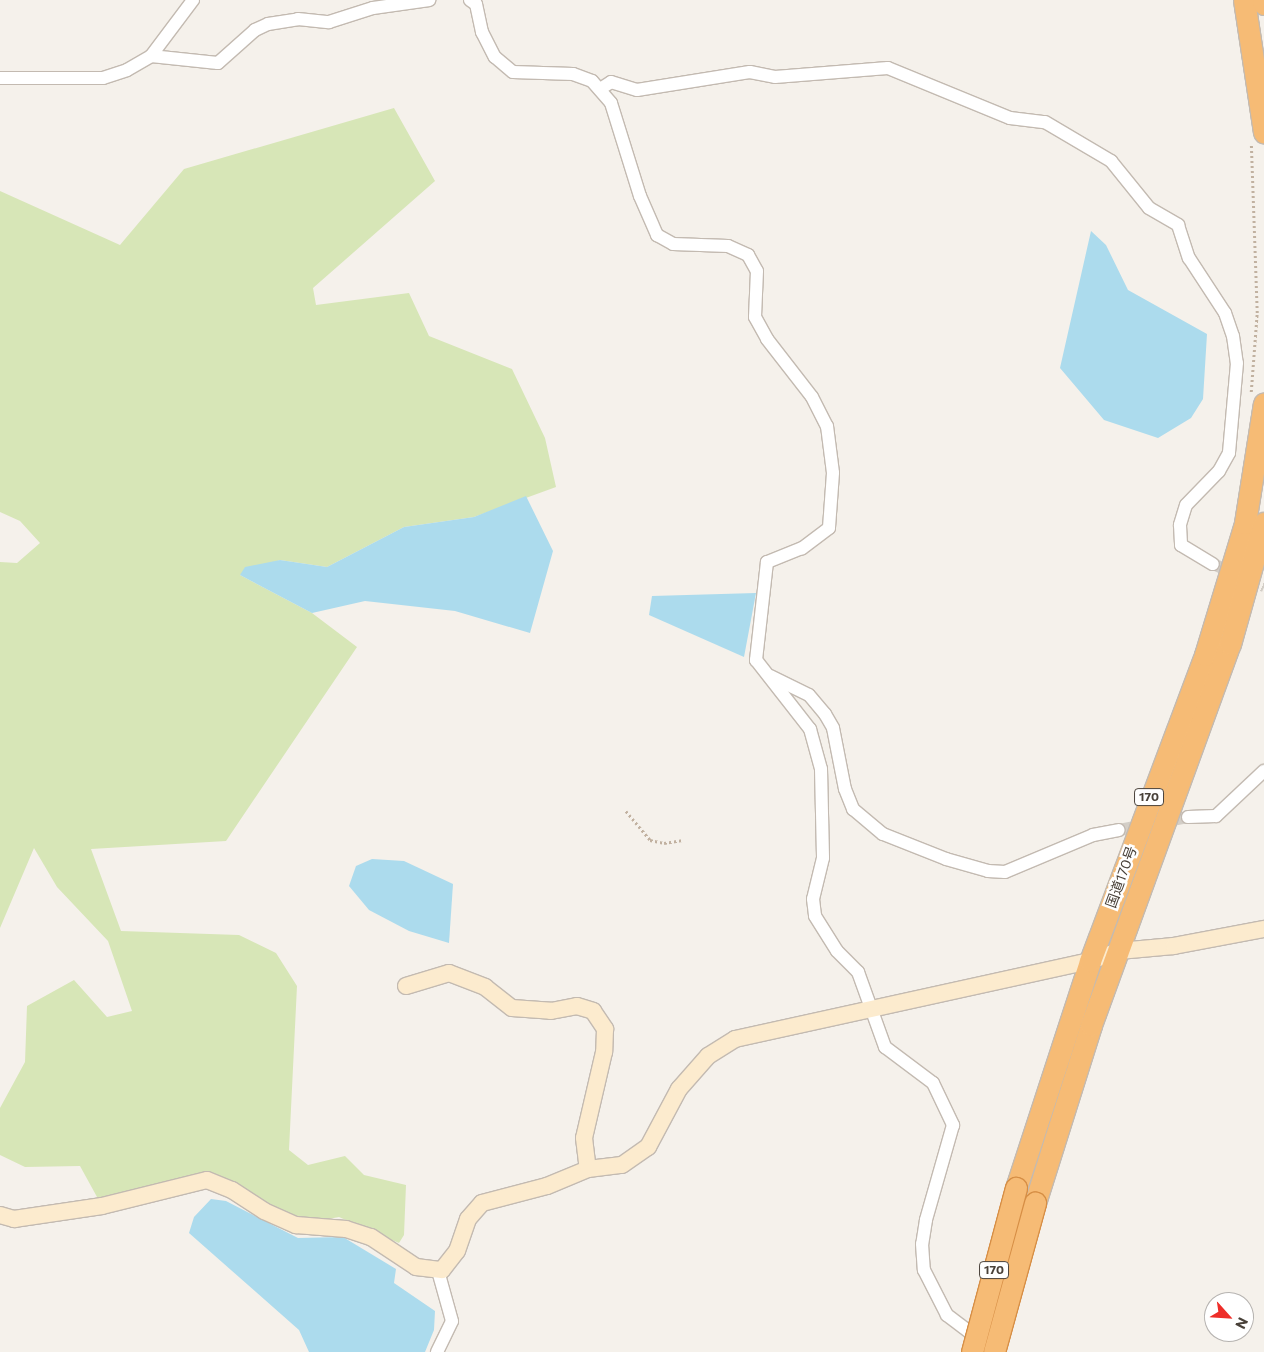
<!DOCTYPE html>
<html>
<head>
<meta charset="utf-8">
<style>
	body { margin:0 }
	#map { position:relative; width:1264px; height:1352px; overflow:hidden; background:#f5f1eb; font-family:Commissioner,"Noto Sans JP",sans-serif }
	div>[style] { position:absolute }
	.green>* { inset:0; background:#d7e6b7 }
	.water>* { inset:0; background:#acdbed }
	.street-tunnel>* { height:12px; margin-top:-6px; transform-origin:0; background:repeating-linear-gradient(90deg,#d3cec7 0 12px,transparent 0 18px) }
	.path>* { height:2.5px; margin-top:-1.25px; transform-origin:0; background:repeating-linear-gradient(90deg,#c1b1a0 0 2.5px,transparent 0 5px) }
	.roads { filter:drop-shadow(1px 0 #c3bab1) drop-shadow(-1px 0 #c3bab1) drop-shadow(0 1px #c3bab1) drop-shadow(0 -1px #c3bab1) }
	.street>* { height:12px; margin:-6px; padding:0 6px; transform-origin:6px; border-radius:6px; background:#fff }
	.secondary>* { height:16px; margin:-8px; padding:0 8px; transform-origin:8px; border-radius:8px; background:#fcebce }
	.highway>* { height:21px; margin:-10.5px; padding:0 10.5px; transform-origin:10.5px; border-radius:10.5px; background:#f6bb75 }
	.bridges { filter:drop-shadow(1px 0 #d68e45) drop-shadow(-1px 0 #d68e45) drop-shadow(0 1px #d68e45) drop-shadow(0 -1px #d68e45) }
	.highway-bridge>* { height:21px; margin:-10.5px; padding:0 10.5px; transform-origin:10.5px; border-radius:10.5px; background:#f6bb75 }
	span { translate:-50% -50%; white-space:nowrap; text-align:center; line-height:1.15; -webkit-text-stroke:5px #fff; paint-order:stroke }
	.shield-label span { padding:1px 4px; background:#fff; border:1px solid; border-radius:4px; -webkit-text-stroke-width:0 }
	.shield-label { font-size:12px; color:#494139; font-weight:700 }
	.street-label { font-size:14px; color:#494139 }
	.north { position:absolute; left:1204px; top:1292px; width:50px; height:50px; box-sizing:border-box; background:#fff; border:1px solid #b6b3b0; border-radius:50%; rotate:116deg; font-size:14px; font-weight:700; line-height:20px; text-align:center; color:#494139 }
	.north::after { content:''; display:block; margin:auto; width:18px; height:22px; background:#ee2e29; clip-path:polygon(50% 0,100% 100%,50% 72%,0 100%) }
</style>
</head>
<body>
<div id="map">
	<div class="green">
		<i style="clip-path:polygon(394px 108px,435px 181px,313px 288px,316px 305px,409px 293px,429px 336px,512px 369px,545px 438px,556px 487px,474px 517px,404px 527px,327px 567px,280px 560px,240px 575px,312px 613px,357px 647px,226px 841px,91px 849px,121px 931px,239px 935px,276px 953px,297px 986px,289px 1150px,308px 1165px,345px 1156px,364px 1175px,406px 1185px,404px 1235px,399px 1243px,339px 1217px,296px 1225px,207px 1180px,102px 1206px,80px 1166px,25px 1167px,0 1155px,0 1108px,25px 1062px,27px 1006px,74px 980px,107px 1017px,132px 1011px,108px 941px,57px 887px,34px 848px,0 928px,0 562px,17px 563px,40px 543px,20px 521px,0 512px,0 191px,120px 245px,184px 169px)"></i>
	</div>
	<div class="water">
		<i style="clip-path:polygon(1091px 231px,1106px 245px,1128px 290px,1207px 334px,1203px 399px,1191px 418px,1158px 438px,1104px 420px,1060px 368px)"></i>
		<i style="clip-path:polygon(526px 496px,553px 551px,530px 633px,455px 611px,365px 601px,312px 613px,240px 575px,245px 567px,280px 560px,327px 567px,404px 527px,474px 517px)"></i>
		<i style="clip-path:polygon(756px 593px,744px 657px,649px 615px,652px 596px)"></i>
		<i style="clip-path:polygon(372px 859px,404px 861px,453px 884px,449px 943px,409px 931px,369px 910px,349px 886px,356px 866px)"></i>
		<i style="clip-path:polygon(211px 1199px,226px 1201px,298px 1238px,343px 1237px,396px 1269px,394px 1283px,435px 1311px,434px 1330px,425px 1352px,309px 1352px,299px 1330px,189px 1233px,194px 1217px)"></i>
	</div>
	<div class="street-tunnel">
		<i style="left:1213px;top:564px;width:56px;rotate:23.3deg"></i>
		<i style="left:1119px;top:830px;width:70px;rotate:-10.7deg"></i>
	</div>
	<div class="path">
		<i style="left:1251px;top:392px;width:79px;rotate:-85.7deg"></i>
		<i style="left:1257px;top:313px;width:168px;rotate:-92deg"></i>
		<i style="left:626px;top:811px;width:38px;rotate:50deg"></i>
		<i style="left:650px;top:840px;width:14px;rotate:12deg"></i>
		<i style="left:664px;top:843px;width:20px;rotate:-9deg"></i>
	</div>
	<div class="roads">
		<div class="street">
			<i style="left:470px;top:0;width:7px;rotate:34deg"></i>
			<i style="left:476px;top:4px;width:29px;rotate:78deg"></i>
			<i style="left:482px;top:32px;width:28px;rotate:63deg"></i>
			<i style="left:495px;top:57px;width:23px;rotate:40deg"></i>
			<i style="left:513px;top:72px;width:60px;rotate:1.9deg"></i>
			<i style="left:573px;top:74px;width:20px;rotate:20deg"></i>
			<i style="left:592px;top:81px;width:29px;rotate:49deg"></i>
			<i style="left:611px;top:103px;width:97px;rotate:72.7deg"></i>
			<i style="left:640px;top:196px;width:43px;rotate:66.4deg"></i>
			<i style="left:657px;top:235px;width:18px;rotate:29deg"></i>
			<i style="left:673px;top:244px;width:55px;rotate:2.1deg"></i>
			<i style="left:728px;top:246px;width:22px;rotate:24deg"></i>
			<i style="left:748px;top:255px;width:18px;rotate:61deg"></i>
			<i style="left:757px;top:271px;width:46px;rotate:92.5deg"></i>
			<i style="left:755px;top:317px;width:25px;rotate:61deg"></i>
			<i style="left:767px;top:339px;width:73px;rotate:52.2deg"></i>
			<i style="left:812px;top:397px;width:33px;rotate:63deg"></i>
			<i style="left:827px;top:426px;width:47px;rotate:82.7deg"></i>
			<i style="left:833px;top:473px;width:55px;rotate:94.2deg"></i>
			<i style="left:829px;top:528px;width:34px;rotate:143deg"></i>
			<i style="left:802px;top:548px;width:38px;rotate:158deg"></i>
			<i style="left:767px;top:562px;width:99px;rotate:96.4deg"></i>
			<i style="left:756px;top:660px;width:88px;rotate:52deg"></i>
			<i style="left:810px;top:729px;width:41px;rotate:74.6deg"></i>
			<i style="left:821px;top:769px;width:89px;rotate:88.7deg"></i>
			<i style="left:823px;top:858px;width:42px;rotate:103.7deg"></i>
			<i style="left:813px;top:899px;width:17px;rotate:83deg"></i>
			<i style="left:815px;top:916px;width:41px;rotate:57.8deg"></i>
			<i style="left:837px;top:951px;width:30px;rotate:45deg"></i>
			<i style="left:858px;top:972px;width:80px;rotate:70.2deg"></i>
			<i style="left:885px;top:1047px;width:60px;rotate:36.9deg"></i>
			<i style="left:933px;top:1083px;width:47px;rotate:64.5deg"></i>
			<i style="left:953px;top:1125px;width:99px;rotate:105.9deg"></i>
			<i style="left:926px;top:1220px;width:24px;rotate:99deg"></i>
			<i style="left:922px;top:1244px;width:26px;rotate:86deg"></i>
			<i style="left:924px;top:1270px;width:51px;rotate:62.9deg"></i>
			<i style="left:947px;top:1315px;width:41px;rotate:37.1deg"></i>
			<i style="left:151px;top:56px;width:67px;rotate:6deg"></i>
			<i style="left:218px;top:63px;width:50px;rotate:-41.7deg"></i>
			<i style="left:255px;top:30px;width:14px;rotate:-25deg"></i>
			<i style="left:268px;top:24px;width:30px;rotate:-9deg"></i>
			<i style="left:298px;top:19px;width:31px;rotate:6deg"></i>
			<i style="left:329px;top:22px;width:46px;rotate:-17.7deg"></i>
			<i style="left:373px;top:8px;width:57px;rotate:-8.1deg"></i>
			<i style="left:0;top:78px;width:103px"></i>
			<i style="left:103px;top:78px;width:25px;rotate:-18deg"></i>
			<i style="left:127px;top:70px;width:28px;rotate:-30deg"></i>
			<i style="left:151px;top:56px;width:70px;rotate:-53.1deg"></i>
			<i style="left:600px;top:89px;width:13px;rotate:-32deg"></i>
			<i style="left:611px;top:82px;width:27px;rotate:17deg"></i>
			<i style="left:637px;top:90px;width:114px;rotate:-9.1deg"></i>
			<i style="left:750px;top:72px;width:25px;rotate:11deg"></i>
			<i style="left:775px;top:77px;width:113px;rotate:-4.6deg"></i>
			<i style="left:888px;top:68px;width:132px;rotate:22.3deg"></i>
			<i style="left:1010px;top:118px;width:35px;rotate:7deg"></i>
			<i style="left:1045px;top:122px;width:77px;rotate:30.6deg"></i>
			<i style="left:1111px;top:161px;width:60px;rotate:51deg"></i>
			<i style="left:1149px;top:208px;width:34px;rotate:30deg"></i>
			<i style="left:1178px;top:225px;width:35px;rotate:72deg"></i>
			<i style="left:1189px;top:258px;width:66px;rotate:56.8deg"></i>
			<i style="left:1225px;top:313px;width:24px;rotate:71deg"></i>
			<i style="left:1233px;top:336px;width:27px;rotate:82deg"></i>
			<i style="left:1237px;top:363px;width:90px;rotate:95.1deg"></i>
			<i style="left:1229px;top:453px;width:21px;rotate:119deg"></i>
			<i style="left:1219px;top:471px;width:47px;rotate:134.1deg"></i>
			<i style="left:1186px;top:505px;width:21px;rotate:107deg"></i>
			<i style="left:1180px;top:525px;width:20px;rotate:87deg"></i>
			<i style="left:1181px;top:545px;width:37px;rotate:31deg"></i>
			<i style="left:770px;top:676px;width:43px;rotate:26deg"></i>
			<i style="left:809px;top:695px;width:25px;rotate:50deg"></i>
			<i style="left:825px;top:714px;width:16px;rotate:60deg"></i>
			<i style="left:833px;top:728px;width:62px;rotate:78.9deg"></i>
			<i style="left:845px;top:789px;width:22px;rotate:68deg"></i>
			<i style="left:853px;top:809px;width:39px;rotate:40deg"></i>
			<i style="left:883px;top:834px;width:68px;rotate:21.6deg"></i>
			<i style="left:946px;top:859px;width:44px;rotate:15.9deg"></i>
			<i style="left:988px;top:871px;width:17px;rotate:3deg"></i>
			<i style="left:1005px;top:872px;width:95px;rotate:-22.8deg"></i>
			<i style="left:1093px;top:835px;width:26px;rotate:-11deg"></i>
			<i style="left:1188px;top:817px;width:28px;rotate:-2deg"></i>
			<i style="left:1216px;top:816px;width:66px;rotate:-43.2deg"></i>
			<i style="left:437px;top:1352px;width:34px;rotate:-64deg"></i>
			<i style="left:452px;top:1321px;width:52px;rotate:-105.6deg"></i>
			<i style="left:438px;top:1271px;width:4px;rotate:-14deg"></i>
		</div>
		<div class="secondary">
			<i style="left:406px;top:986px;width:45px;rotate:-16.8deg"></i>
			<i style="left:449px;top:973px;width:39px;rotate:21deg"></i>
			<i style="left:485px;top:987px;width:34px;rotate:38deg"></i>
			<i style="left:512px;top:1008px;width:39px;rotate:4deg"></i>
			<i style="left:551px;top:1011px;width:26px;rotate:-11deg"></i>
			<i style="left:577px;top:1006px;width:17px;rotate:17deg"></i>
			<i style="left:593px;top:1011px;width:22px;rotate:56deg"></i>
			<i style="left:605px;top:1029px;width:23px;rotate:92deg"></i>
			<i style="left:604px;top:1052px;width:88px;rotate:103.1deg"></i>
			<i style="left:584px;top:1138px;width:31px;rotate:83deg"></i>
			<i style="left:0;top:1215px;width:15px;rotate:16deg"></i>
			<i style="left:14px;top:1219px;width:89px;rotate:-8.4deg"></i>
			<i style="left:102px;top:1206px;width:108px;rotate:-13.9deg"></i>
			<i style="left:207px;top:1180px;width:27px;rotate:22deg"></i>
			<i style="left:232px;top:1190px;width:38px;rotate:33deg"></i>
			<i style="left:264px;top:1211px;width:35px;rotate:24deg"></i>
			<i style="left:296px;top:1225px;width:50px;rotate:4.6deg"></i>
			<i style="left:346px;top:1229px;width:26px;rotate:18deg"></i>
			<i style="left:371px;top:1237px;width:54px;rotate:33.7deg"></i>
			<i style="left:416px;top:1267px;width:26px;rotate:7deg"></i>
			<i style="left:442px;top:1270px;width:24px;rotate:-52deg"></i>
			<i style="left:457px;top:1251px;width:34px;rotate:-71deg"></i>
			<i style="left:468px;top:1219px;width:21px;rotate:-49deg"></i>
			<i style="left:482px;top:1203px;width:67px;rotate:-14.7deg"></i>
			<i style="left:547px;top:1186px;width:44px;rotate:-22.5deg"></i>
			<i style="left:588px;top:1169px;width:34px;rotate:-7deg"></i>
			<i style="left:622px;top:1165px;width:32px;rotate:-35deg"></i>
			<i style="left:648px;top:1147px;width:66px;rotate:-61.9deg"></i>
			<i style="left:679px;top:1089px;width:44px;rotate:-48.7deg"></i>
			<i style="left:708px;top:1056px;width:32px;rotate:-32deg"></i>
			<i style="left:735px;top:1039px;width:363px;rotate:-12.4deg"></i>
			<i style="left:1090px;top:961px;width:31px;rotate:-19deg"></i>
			<i style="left:1119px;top:951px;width:55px;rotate:-5.2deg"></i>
			<i style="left:1174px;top:946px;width:92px;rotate:-10.7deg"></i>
		</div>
		<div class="highway">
			<i style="left:1244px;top:0;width:134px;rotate:81.4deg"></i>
			<i style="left:1263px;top:0;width:4px;rotate:76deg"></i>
			<i style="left:1016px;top:1188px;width:239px;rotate:-71.9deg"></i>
			<i style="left:1090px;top:961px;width:327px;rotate:-69.4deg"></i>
			<i style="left:1205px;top:655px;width:138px;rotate:-73.1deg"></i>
			<i style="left:1245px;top:523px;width:121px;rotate:-81deg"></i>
			<i style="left:1035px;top:1203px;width:187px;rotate:-72.5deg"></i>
			<i style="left:1091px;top:1025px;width:406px;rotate:-70deg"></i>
			<i style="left:1230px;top:644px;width:126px;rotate:-74.3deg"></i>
		</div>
	</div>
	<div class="bridges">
		<div class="highway-bridge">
			<i style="left:972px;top:1352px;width:170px;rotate:-75deg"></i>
			<i style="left:994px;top:1352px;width:155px;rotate:-74.6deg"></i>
		</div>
	</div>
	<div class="shield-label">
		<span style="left:1149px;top:797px">170</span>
		<span style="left:994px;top:1270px">170</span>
	</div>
	<div class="street-label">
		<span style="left:1121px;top:877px;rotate:-70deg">国道170号</span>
	</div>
	<div class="north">N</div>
</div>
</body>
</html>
